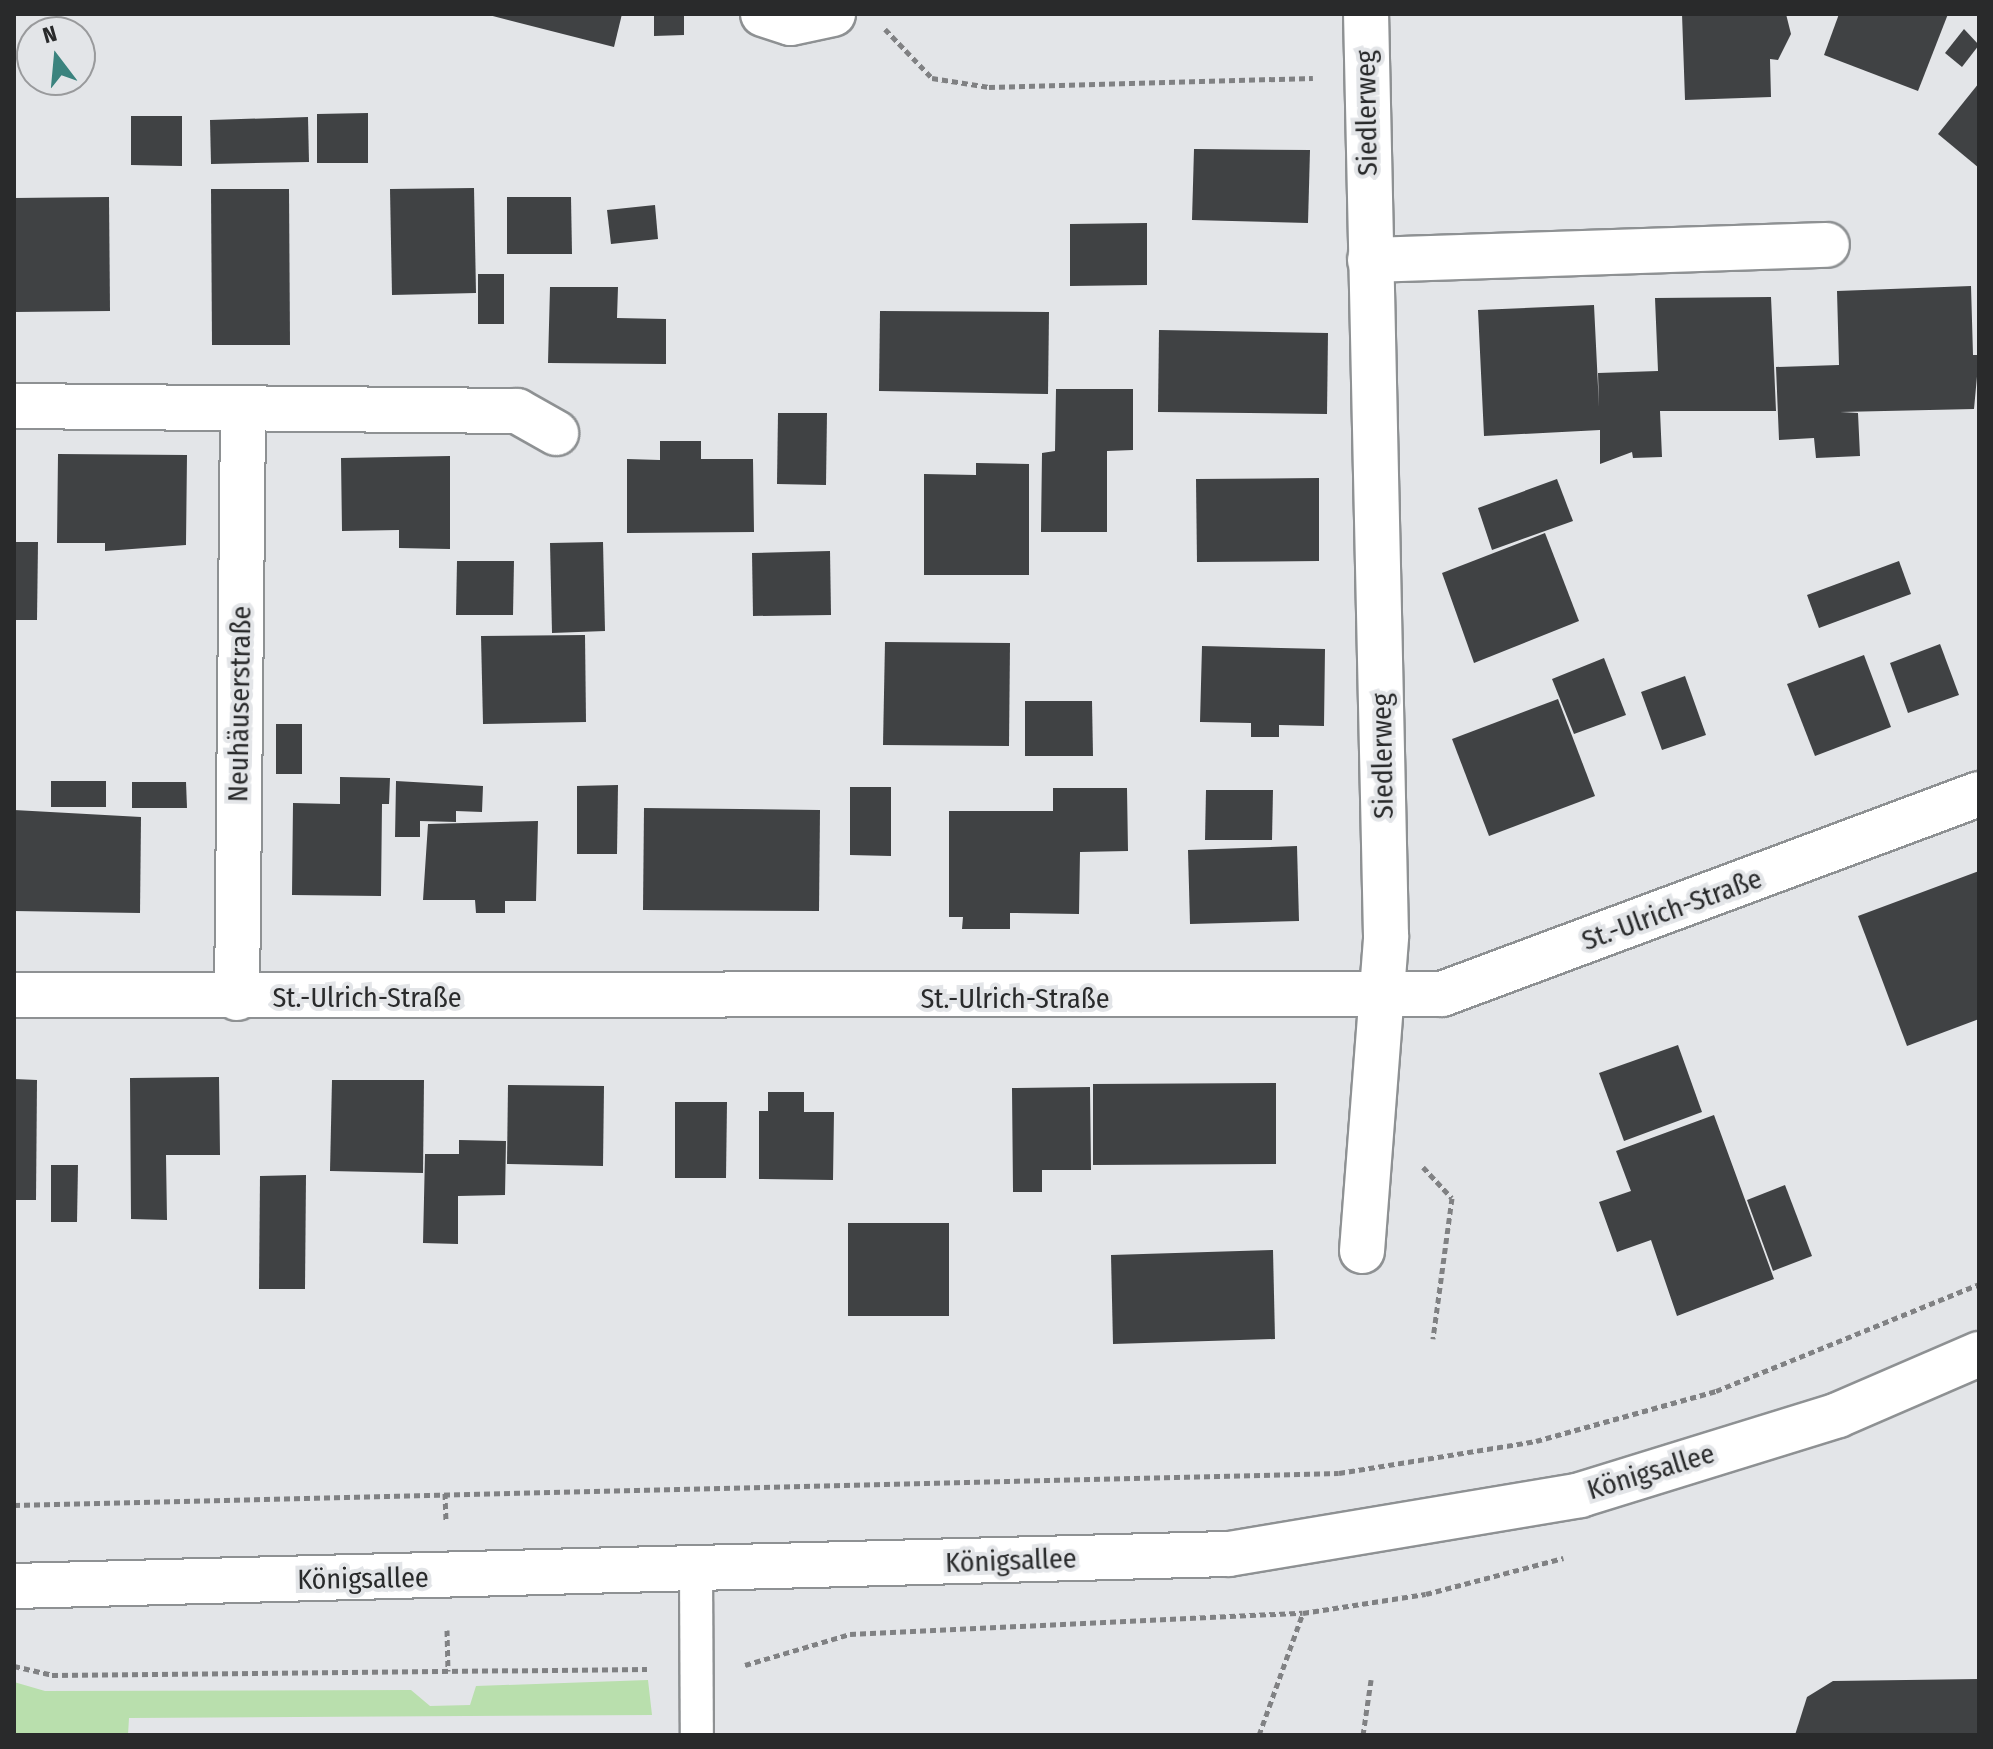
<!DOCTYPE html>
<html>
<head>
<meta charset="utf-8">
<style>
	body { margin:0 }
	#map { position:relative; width:1993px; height:1749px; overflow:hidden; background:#e3e5e8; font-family:"Fira Sans Condensed",sans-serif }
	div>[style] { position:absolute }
	.green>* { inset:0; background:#b9dfad }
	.building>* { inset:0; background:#404244 }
	.path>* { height:5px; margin-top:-2.5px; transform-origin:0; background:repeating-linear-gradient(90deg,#808183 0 6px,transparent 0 10px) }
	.roads { filter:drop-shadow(2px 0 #8e9193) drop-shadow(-2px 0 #8e9193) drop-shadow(0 2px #8e9193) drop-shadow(0 -2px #8e9193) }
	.service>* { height:32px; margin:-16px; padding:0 16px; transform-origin:16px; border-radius:16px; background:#fff }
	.minor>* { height:44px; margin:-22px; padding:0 22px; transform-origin:22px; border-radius:22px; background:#fff }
	.tertiary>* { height:44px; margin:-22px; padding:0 22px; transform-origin:22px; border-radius:22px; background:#fff }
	span { translate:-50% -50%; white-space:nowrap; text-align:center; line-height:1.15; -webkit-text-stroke:8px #e3e5e8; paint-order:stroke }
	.street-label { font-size:28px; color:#292a2b }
	.frame { position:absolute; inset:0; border:16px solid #292a2b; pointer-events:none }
	.north { position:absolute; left:16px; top:16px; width:80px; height:80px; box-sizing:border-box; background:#e3e5e8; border:2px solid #999a9c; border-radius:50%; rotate:344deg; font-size:22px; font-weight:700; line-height:32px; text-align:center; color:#292a2b }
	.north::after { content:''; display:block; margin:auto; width:28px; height:36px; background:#3b837e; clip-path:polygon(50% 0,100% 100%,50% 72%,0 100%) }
</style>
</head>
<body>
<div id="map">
	<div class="green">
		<i style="clip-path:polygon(648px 1680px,652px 1715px,129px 1718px,128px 1735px,14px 1735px,14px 1682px,45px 1691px,411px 1690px,430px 1706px,470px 1705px,476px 1686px)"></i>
	</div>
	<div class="building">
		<i style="clip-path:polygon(485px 14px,622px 14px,614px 47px)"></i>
		<i style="clip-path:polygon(654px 14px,684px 14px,684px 35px,654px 36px)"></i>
		<i style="clip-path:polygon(1682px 14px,1786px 14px,1791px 34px,1778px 60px,1770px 59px,1771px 97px,1685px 100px)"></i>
		<i style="clip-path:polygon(1839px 14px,1948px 14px,1918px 91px,1824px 55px)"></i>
		<i style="clip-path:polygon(1964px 29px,1979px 45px,1962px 67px,1945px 53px)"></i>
		<i style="clip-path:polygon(1979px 83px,1979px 168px,1938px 134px)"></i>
		<i style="clip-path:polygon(368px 113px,368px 163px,317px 163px,317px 114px)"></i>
		<i style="clip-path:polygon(131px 116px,182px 116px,182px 166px,131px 165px)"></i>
		<i style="clip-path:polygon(308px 117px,309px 162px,211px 164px,210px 120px)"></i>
		<i style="clip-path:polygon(1194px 149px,1310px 150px,1308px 223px,1192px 220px)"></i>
		<i style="clip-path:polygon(474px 188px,476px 293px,392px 295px,390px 189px)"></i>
		<i style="clip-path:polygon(211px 189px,289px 189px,290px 345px,212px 345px)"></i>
		<i style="clip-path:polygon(109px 197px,110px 311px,14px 312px,14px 198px)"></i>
		<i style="clip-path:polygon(507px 197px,571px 197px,572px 254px,507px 254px)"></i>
		<i style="clip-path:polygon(655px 205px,658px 239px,611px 244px,607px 210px)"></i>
		<i style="clip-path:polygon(1147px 223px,1147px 285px,1070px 286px,1070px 224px)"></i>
		<i style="clip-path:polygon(478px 274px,504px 274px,504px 324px,478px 324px)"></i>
		<i style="clip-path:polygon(1971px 286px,1973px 355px,1979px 355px,1974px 409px,1840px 412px,1858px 413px,1860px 456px,1816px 458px,1814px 438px,1779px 440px,1776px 367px,1839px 365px,1837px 291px)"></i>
		<i style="clip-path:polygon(550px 287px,618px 287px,617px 318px,666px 319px,666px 364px,548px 363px)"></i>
		<i style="clip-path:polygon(1771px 297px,1776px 411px,1660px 411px,1662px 457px,1633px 458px,1632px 452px,1600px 464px,1600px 430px,1484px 436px,1478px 310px,1594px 305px,1599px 407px,1598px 373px,1658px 371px,1655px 298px)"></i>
		<i style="clip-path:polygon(880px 311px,1049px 312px,1048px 394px,879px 391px)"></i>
		<i style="clip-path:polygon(1159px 330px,1328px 333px,1327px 414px,1158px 412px)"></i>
		<i style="clip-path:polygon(1056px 389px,1133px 389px,1133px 450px,1107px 451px,1107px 532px,1041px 532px,1042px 453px,1055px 451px)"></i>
		<i style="clip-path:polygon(778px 413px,827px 413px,826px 485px,777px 484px)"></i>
		<i style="clip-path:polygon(660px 441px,701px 441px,701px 459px,753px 459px,754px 532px,627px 533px,627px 459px,660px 460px)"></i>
		<i style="clip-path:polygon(58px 454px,187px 455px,186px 545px,105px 551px,105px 543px,57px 543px)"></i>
		<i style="clip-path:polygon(450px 456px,450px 549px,399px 548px,399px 530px,342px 531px,341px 458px)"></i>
		<i style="clip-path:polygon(976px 463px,1029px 464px,1029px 575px,924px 575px,924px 474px,976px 475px)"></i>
		<i style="clip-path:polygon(1319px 478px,1319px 561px,1197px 562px,1196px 479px)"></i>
		<i style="clip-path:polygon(1557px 479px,1573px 521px,1492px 550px,1478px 508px)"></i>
		<i style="clip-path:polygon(1545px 533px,1579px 621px,1474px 663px,1442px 573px)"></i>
		<i style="clip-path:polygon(14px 542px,38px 542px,37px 620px,14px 620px)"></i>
		<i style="clip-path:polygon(603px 542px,605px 631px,552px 633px,550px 543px)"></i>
		<i style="clip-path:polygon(830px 551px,831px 615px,753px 616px,752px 553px)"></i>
		<i style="clip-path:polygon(457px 561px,514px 561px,513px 615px,456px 615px)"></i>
		<i style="clip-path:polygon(1899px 561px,1911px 594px,1819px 628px,1807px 595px)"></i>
		<i style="clip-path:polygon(585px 635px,586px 722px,483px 724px,481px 636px)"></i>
		<i style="clip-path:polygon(885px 642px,1010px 643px,1009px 746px,883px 745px)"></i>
		<i style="clip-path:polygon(1940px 644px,1959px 695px,1908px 713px,1890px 663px)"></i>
		<i style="clip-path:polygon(1202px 646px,1325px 649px,1324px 726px,1279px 725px,1279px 737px,1251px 737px,1251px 723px,1200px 722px)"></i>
		<i style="clip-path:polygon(1864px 655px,1891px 727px,1815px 756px,1787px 684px)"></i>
		<i style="clip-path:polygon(1604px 658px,1626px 715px,1574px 734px,1552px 679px)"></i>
		<i style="clip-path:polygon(1685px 676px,1706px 735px,1662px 750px,1641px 692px)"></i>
		<i style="clip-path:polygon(1558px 699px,1595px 796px,1489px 836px,1452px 739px)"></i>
		<i style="clip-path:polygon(1025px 701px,1092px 701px,1093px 756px,1025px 756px)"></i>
		<i style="clip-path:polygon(276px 724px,302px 724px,302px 774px,276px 774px)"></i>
		<i style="clip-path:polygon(340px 777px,390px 778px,389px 804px,382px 804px,381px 896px,292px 895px,293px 803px,340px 804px)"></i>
		<i style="clip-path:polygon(51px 781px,106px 781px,106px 807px,51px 807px)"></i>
		<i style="clip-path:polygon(396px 781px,483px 786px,482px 812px,456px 811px,456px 822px,420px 821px,420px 837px,395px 837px)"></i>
		<i style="clip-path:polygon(132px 782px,186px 782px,187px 808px,132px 808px)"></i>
		<i style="clip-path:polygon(618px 785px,617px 854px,577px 854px,577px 786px)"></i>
		<i style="clip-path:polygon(850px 787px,891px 787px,891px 856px,850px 855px)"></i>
		<i style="clip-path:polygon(1053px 788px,1127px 788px,1128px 851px,1080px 852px,1079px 914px,1010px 913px,1010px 929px,962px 929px,963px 917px,949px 917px,949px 811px,1053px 811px)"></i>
		<i style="clip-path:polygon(1206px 790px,1273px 790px,1272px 840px,1205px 840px)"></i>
		<i style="clip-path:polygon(644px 808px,820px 810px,819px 911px,643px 910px)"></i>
		<i style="clip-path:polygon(14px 810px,141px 817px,140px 913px,14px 911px)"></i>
		<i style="clip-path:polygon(538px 821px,536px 901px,505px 901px,505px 913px,476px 913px,475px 900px,423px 900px,428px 824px)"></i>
		<i style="clip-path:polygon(1297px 846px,1299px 921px,1190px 924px,1188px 850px)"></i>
		<i style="clip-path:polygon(1979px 871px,1979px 1019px,1907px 1046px,1858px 916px)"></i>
		<i style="clip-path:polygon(1678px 1045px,1702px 1112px,1624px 1141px,1599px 1073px)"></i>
		<i style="clip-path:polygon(219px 1077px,220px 1155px,166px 1155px,167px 1220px,131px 1219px,130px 1078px)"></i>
		<i style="clip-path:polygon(14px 1079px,37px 1080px,36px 1200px,14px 1200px)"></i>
		<i style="clip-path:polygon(332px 1080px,424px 1080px,423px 1173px,330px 1171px)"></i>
		<i style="clip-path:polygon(1276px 1083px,1276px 1164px,1093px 1165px,1093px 1084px)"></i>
		<i style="clip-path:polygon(508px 1085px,604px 1086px,603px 1166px,507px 1164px)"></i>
		<i style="clip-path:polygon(1090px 1087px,1091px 1170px,1042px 1170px,1042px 1192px,1013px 1192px,1012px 1088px)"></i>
		<i style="clip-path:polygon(768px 1092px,804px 1092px,804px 1112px,834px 1112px,833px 1180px,759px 1179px,759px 1111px,768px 1111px)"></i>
		<i style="clip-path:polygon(675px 1102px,727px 1102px,726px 1178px,675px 1178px)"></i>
		<i style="clip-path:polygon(1714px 1115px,1774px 1279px,1677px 1316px,1651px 1240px,1617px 1252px,1599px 1202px,1631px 1191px,1616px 1151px)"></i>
		<i style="clip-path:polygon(459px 1140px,506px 1141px,505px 1195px,458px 1196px,458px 1244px,423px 1243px,425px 1154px,459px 1154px)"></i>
		<i style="clip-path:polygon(51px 1165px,78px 1165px,77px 1222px,51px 1222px)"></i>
		<i style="clip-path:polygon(306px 1175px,305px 1289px,259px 1289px,260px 1176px)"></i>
		<i style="clip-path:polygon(1785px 1185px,1812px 1256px,1773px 1271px,1747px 1200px)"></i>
		<i style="clip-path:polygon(848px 1223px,949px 1223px,949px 1316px,848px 1316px)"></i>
		<i style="clip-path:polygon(1273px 1250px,1275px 1339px,1113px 1344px,1111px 1255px)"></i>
		<i style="clip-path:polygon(1979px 1679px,1979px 1735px,1795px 1735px,1807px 1697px,1833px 1681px)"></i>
	</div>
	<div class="path">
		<i style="left:885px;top:29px;width:68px;rotate:46.2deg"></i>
		<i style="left:932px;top:78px;width:58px;rotate:9deg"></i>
		<i style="left:989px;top:87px;width:324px;rotate:-1.6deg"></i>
		<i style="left:1423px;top:1167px;width:42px;rotate:46.9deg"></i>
		<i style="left:1452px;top:1198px;width:142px;rotate:97.7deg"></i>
		<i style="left:445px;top:1493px;width:27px;rotate:88deg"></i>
		<i style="left:14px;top:1505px;width:1325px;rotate:-1.38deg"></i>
		<i style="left:1339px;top:1473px;width:200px;rotate:-9.2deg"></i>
		<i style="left:1536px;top:1441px;width:187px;rotate:-15.5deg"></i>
		<i style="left:1716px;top:1391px;width:284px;rotate:-22.1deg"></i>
		<i style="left:447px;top:1630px;width:41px;rotate:88.6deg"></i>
		<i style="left:745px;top:1665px;width:109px;rotate:-16.4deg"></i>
		<i style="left:850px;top:1634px;width:453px;rotate:-2.7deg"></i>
		<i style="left:1303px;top:1613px;width:124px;rotate:-8.8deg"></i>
		<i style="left:1426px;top:1594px;width:142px;rotate:-14.7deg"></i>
		<i style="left:14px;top:1666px;width:39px;rotate:13deg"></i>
		<i style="left:52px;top:1675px;width:595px;rotate:-0.58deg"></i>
		<i style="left:1259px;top:1735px;width:130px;rotate:-70.2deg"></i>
		<i style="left:1363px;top:1735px;width:56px;rotate:-81.7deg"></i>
	</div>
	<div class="roads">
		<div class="service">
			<i style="left:696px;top:1571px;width:164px;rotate:89.7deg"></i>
		</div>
		<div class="minor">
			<i style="left:763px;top:14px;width:29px;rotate:18deg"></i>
			<i style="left:791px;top:23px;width:43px;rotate:-12.1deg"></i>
			<i style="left:1370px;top:260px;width:457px;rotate:-1.9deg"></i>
			<i style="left:14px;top:406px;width:503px;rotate:0.57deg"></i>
			<i style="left:517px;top:411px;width:45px;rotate:29.4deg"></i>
			<i style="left:14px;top:995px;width:1428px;rotate:-0.04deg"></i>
			<i style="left:1442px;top:994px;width:573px;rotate:-20.43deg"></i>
			<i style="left:237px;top:998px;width:587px;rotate:-89.41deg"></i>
			<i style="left:1362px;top:1251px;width:316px;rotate:-85.6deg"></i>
			<i style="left:1386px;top:936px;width:922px;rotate:-91.24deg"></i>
		</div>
		<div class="tertiary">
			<i style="left:14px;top:1586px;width:1215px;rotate:-1.51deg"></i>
			<i style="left:1229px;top:1554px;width:356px;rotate:-9.5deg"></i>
			<i style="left:1580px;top:1495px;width:270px;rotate:-17.2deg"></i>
			<i style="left:1838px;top:1415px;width:154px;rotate:-23.4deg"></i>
		</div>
	</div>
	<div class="street-label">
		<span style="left:1367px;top:113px;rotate:-91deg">Siedlerweg</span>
		<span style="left:240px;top:704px;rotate:-89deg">Neuhäuserstraße</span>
		<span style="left:1383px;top:756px;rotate:-91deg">Siedlerweg</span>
		<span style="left:1672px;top:910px;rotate:-20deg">St.-Ulrich-Straße</span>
		<span style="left:367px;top:998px">St.-Ulrich-Straße</span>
		<span style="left:1015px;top:999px">St.-Ulrich-Straße</span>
		<span style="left:1651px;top:1472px;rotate:-17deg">Königsallee</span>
		<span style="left:1011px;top:1561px;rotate:-2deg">Königsallee</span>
		<span style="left:363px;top:1579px;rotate:-1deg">Königsallee</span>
	</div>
	<div class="frame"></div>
	<div class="north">N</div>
</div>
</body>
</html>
